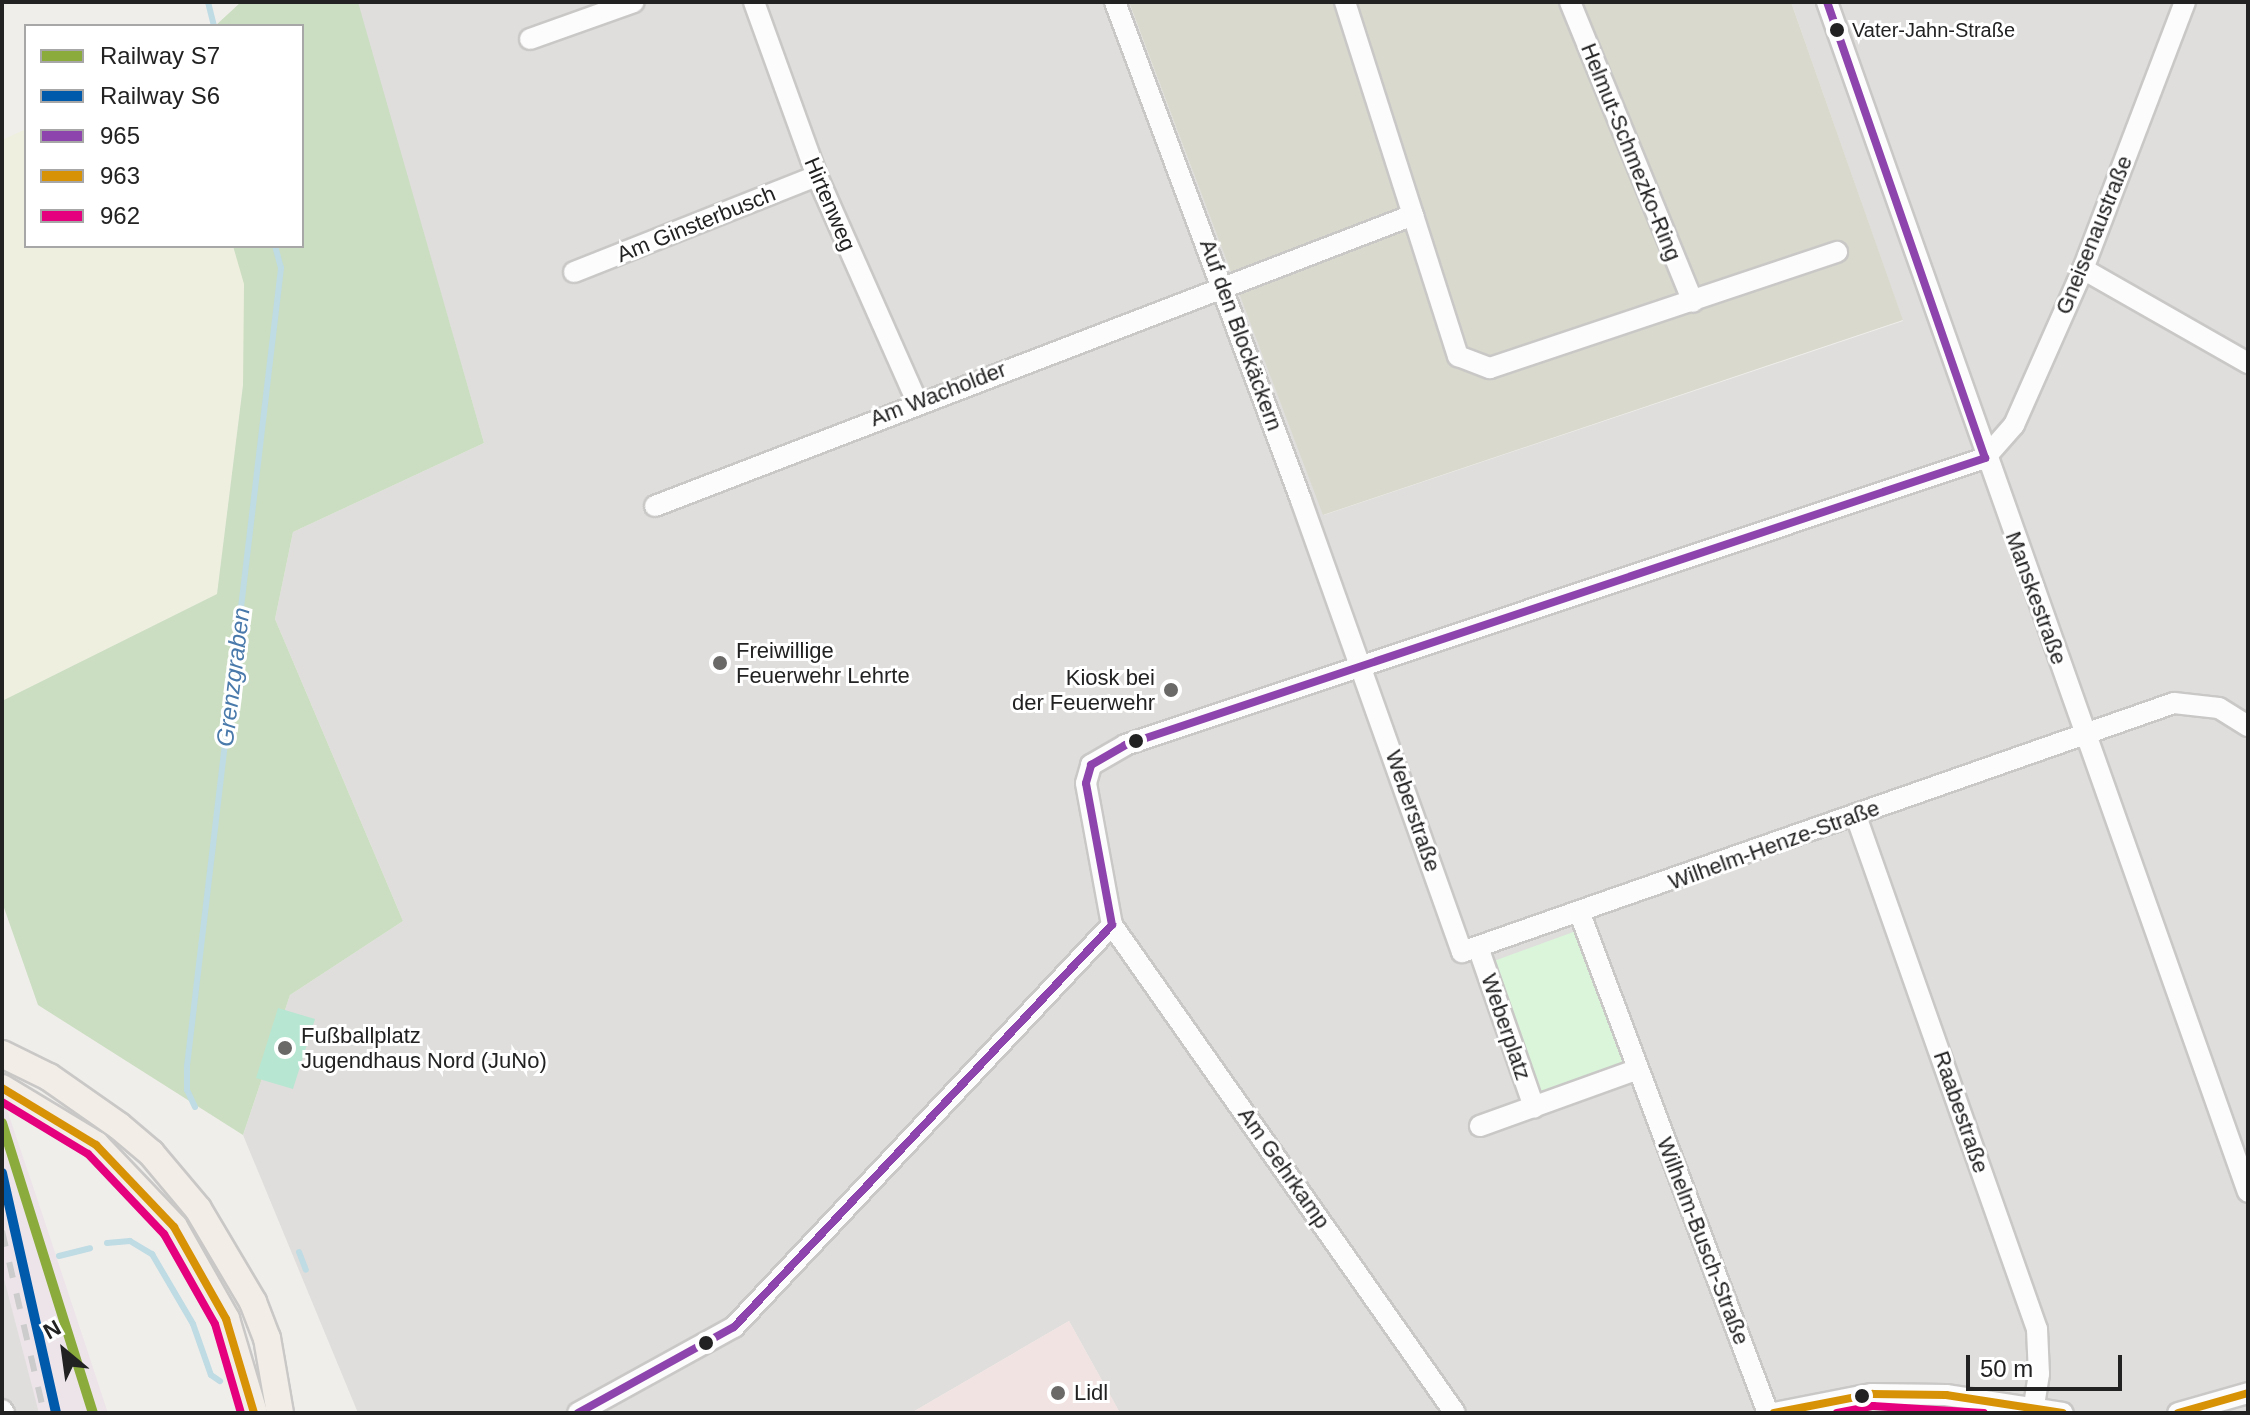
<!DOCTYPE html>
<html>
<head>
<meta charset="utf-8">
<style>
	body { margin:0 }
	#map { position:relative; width:2250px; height:1415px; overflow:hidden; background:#f0eeeb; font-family:Helvetica,sans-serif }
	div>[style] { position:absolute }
	.residential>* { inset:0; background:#dfdedc }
	.commercial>* { inset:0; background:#f1e3e1 }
	.industrial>* { inset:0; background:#ede4e9 }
	.construction>* { inset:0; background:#d9d9cd }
	.farmland>* { inset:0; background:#efefdf }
	.forest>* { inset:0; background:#cbdec1 }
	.park>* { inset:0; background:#daf5da }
	.pitch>* { inset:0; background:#b7e6d2 }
	.stream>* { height:6px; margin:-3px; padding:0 3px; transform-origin:3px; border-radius:3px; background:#bfdbe3 }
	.roads { filter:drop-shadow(2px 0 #c9c8c7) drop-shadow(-2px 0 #c9c8c7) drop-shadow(0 2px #c9c8c7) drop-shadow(0 -2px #c9c8c7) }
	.minor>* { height:20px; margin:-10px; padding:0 10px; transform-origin:10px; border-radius:10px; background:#fdfcfc }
	.major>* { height:26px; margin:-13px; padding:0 13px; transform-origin:13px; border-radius:13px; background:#f3ede7 }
	.rail>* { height:6px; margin-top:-3px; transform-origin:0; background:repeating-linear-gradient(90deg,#ccc 0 16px,transparent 0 32px) }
	.bus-1>* { height:8px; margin:-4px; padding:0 4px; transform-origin:4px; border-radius:4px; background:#8e44ad }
	.bus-2>* { height:8px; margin:-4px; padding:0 4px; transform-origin:4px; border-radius:4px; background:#d79205 }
	.bus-3>* { height:8px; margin:-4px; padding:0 4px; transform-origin:4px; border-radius:4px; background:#e5007d }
	.rail-1>* { height:10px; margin:-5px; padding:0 5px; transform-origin:5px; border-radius:5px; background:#8bac3c }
	.rail-2>* { height:10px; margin:-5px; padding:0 5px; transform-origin:5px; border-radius:5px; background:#005aab }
	.dots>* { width:22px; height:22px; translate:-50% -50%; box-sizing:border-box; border:4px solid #fff; border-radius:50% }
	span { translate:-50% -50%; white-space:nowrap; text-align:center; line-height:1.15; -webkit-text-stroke:6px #fff; paint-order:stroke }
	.bus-label { font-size:20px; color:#222 }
	.left { translate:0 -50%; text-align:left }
	.street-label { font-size:22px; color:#222 }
	.poi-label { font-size:22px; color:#222 }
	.right { translate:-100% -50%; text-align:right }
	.water-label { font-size:24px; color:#4a7aab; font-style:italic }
	.frame { position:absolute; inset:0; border:4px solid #222; pointer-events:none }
	.legend { position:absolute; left:24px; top:24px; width:280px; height:224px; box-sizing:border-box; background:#fff; border:2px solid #a7a7a7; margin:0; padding:10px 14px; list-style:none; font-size:24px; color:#222 }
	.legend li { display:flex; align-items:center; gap:16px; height:40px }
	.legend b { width:40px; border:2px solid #a7a7a7 }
	.north { position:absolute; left:24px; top:1311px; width:80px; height:80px; -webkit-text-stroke:6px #fff; paint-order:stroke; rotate:331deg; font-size:22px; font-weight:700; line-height:32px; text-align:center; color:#222 }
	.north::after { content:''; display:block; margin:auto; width:28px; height:36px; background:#222; clip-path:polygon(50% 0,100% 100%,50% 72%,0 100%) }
	.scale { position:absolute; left:1966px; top:1355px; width:156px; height:36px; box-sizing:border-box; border:4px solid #222; border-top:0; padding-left:10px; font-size:24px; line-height:28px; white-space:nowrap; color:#222; -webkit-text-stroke:6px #fff; paint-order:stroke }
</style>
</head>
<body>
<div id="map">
	<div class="residential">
		<i style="clip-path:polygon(357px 2px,1129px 2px,1324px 515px,1903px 321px,1791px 2px,2248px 2px,2248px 1413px,1120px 1413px,1069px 1321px,911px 1413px,358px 1413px,243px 1135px,290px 995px,403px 921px,275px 619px,293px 532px,484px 443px)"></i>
		<i style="clip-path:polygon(2px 1271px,26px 1350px,39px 1413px,2px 1413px)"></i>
	</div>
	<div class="commercial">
		<i style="clip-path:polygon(1069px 1321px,1120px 1413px,911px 1413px)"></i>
	</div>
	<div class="industrial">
		<i style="clip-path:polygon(2px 1095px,39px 1204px,108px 1413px,39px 1413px,2px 1271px)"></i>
	</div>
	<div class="construction">
		<i style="clip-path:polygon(1129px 2px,1791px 2px,1903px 320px,1323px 515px)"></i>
	</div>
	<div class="farmland">
		<i style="clip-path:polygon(26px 129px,26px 246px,233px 246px,245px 284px,243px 385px,217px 594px,2px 701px,2px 140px)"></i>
	</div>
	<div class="forest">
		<i style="clip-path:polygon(241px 2px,358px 2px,484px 443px,293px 532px,275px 619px,403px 921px,290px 995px,243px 1135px,38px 1005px,2px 902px,2px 701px,217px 594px,243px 385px,244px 284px,233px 246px,302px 246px,302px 26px,215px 26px)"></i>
	</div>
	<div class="park">
		<i style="clip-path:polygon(1576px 931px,1626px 1066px,1541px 1097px,1491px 962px)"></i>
	</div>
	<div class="pitch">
		<i style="clip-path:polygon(278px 1008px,315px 1019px,293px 1089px,256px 1078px)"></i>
	</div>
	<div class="stream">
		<i style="left:208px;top:2px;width:25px;rotate:76deg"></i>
		<i style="left:195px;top:1107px;width:19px;rotate:-115deg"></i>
		<i style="left:187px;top:1090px;width:24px;rotate:-90deg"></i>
		<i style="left:187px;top:1066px;width:804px;rotate:-83.28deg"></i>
		<i style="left:281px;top:268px;width:23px;rotate:-105deg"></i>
		<i style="left:107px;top:1243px;width:23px;rotate:-5deg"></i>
		<i style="left:130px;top:1241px;width:26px;rotate:31deg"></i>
		<i style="left:152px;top:1254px;width:81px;rotate:59.6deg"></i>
		<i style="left:193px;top:1324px;width:54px;rotate:70.6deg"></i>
		<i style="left:211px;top:1375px;width:11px;rotate:34deg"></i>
		<i style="left:299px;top:1252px;width:19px;rotate:69deg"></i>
		<i style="left:59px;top:1256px;width:32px;rotate:-14deg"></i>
	</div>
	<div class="roads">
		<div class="minor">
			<i style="left:754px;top:2px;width:185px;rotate:70.1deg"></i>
			<i style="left:817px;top:176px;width:247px;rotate:66.1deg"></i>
			<i style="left:1115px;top:2px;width:532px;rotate:69.52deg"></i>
			<i style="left:1301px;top:500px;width:480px;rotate:70.4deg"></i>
			<i style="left:1462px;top:952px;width:754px;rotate:-19.28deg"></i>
			<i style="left:2174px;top:703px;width:45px;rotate:6.3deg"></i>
			<i style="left:2219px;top:708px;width:34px;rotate:32deg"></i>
			<i style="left:1345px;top:2px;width:372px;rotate:72.3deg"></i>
			<i style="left:1458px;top:356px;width:34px;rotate:21deg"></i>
			<i style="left:1490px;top:368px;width:366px;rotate:-18.5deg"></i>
			<i style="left:1570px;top:2px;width:324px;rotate:67.7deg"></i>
			<i style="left:1827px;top:2px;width:1262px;rotate:70.52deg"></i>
			<i style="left:530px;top:39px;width:110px;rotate:-19.6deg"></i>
			<i style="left:2083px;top:269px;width:190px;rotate:29.7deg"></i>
			<i style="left:574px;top:272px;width:261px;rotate:-21.6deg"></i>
			<i style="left:655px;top:506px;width:812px;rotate:-21deg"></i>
			<i style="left:1856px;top:816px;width:544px;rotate:70.57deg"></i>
			<i style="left:2037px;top:1329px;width:45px;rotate:87.5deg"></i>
			<i style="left:2039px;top:1374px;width:39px;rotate:99deg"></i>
			<i style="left:1580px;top:914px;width:533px;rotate:69.36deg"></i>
			<i style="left:1112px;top:925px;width:596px;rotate:54.9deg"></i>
			<i style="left:1478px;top:947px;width:170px;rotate:70.7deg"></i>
			<i style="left:1480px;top:1126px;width:168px;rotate:-19.8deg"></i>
			<i style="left:2px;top:1410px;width:4px;rotate:56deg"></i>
			<i style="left:578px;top:1413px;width:178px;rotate:-28.9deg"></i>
			<i style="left:734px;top:1327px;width:552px;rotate:-46.76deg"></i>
			<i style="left:1112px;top:925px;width:144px;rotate:-100.4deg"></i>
			<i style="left:1086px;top:783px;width:19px;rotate:-74deg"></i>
			<i style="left:1091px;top:765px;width:39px;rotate:-30deg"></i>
			<i style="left:1125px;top:745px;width:907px;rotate:-18.45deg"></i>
			<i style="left:1985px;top:458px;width:44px;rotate:-48.7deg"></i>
			<i style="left:2014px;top:425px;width:171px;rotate:-66.1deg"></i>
			<i style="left:2083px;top:269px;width:286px;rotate:-69.1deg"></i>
			<i style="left:1774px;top:1413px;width:100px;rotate:-11deg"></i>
			<i style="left:1872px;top:1394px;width:74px;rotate:0.8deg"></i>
			<i style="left:1946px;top:1395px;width:118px;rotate:8.7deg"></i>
			<i style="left:2178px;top:1413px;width:73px;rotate:-15.9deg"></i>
		</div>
		<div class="major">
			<i style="left:2px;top:1054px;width:52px;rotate:26.1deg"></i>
			<i style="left:49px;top:1077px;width:85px;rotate:35deg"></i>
			<i style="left:119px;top:1126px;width:42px;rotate:40.2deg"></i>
			<i style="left:151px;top:1153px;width:73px;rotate:50deg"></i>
			<i style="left:198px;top:1209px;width:108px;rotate:59.4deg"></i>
			<i style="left:253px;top:1302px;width:39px;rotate:69deg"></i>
			<i style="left:267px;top:1338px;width:76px;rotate:80.2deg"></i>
			<i style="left:2px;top:1088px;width:110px;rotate:31.2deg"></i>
			<i style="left:96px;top:1145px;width:113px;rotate:46.4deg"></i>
			<i style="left:174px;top:1227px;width:106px;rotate:60.5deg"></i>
			<i style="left:226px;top:1319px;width:98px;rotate:73.4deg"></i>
		</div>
	</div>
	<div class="rail">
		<i style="left:2px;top:1231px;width:187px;rotate:77deg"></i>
	</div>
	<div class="bus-1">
		<i style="left:578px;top:1413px;width:178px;rotate:-28.9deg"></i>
		<i style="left:734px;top:1327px;width:552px;rotate:-46.76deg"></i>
		<i style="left:1112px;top:925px;width:144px;rotate:-100.4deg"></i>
		<i style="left:1086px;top:783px;width:19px;rotate:-74deg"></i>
		<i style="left:1091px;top:765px;width:39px;rotate:-30deg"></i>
		<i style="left:1125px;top:745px;width:907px;rotate:-18.45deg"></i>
		<i style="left:1985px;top:458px;width:483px;rotate:-109.1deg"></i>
	</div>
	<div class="bus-2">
		<i style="left:2px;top:1088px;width:110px;rotate:31.2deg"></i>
		<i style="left:96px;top:1145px;width:113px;rotate:46.4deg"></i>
		<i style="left:174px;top:1227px;width:106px;rotate:60.5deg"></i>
		<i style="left:226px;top:1319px;width:98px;rotate:73.4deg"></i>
		<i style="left:1774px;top:1413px;width:100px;rotate:-11deg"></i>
		<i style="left:1872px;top:1394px;width:74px;rotate:0.8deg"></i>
		<i style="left:1946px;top:1395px;width:118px;rotate:8.7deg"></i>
		<i style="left:2178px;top:1413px;width:73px;rotate:-15.9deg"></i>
	</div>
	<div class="bus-3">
		<i style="left:2px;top:1102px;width:100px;rotate:31.2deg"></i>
		<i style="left:88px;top:1154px;width:110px;rotate:46.5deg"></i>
		<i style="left:164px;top:1234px;width:103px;rotate:60.5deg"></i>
		<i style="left:215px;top:1324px;width:93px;rotate:73.7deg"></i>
		<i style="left:1837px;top:1413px;width:37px;rotate:-11deg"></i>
		<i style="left:1873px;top:1406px;width:111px;rotate:3.6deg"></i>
	</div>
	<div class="rail-1">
		<i style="left:2px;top:1123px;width:304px;rotate:72.6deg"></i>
	</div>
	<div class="rail-2">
		<i style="left:2px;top:1173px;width:246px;rotate:77.3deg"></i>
	</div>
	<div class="dots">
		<i style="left:1837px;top:30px;background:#222"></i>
		<i style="left:720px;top:663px;background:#6a6968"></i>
		<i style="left:1171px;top:690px;background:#6a6968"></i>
		<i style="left:1136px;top:741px;background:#222"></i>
		<i style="left:285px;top:1048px;background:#6a6968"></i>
		<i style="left:706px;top:1343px;background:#222"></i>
		<i style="left:1058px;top:1393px;background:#6a6968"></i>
		<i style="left:1862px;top:1396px;background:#222"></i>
	</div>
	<div class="bus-label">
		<span class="left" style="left:1852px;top:30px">Vater-Jahn-Straße</span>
	</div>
	<div class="street-label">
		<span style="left:1631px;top:152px;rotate:68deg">Helmut-Schmezko-Ring</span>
		<span style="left:830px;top:204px;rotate:67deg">Hirtenweg</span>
		<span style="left:696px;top:224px;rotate:-22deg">Am Ginsterbusch</span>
		<span style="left:2094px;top:235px;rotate:-68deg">Gneisenaustraße</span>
		<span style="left:1241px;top:335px;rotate:70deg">Auf den Blockäckern</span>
		<span style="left:938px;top:394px;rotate:-21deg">Am Wacholder</span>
		<span style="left:2036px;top:598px;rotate:70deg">Manskestraße</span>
		<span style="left:1413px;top:811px;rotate:71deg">Weberstraße</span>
		<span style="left:1774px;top:845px;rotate:-20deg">Wilhelm-Henze-Straße</span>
		<span style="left:1506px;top:1027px;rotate:71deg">Weberplatz</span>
		<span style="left:1961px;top:1112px;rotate:71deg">Raabestraße</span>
		<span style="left:1284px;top:1168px;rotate:55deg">Am Gehrkamp</span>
		<span style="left:1703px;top:1241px;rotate:69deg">Wilhelm-Busch-Straße</span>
	</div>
	<div class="poi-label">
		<span class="left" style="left:736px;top:663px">Freiwillige<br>Feuerwehr Lehrte</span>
		<span class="right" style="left:1155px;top:690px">Kiosk bei<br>der Feuerwehr</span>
		<span class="left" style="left:301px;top:1048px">Fußballplatz<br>Jugendhaus Nord (JuNo)</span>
		<span class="left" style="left:1074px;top:1393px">Lidl</span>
	</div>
	<div class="water-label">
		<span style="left:233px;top:677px;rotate:-83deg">Grenzgraben</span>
	</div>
	<div class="frame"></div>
	<ul class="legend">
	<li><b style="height:10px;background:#8bac3c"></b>Railway S7</li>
	<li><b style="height:10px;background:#005aab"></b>Railway S6</li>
	<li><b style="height:10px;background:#8e44ad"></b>965</li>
	<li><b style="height:10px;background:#d79205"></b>963</li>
	<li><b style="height:10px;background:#e5007d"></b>962</li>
	</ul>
	<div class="north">N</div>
	<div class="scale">50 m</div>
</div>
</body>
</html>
